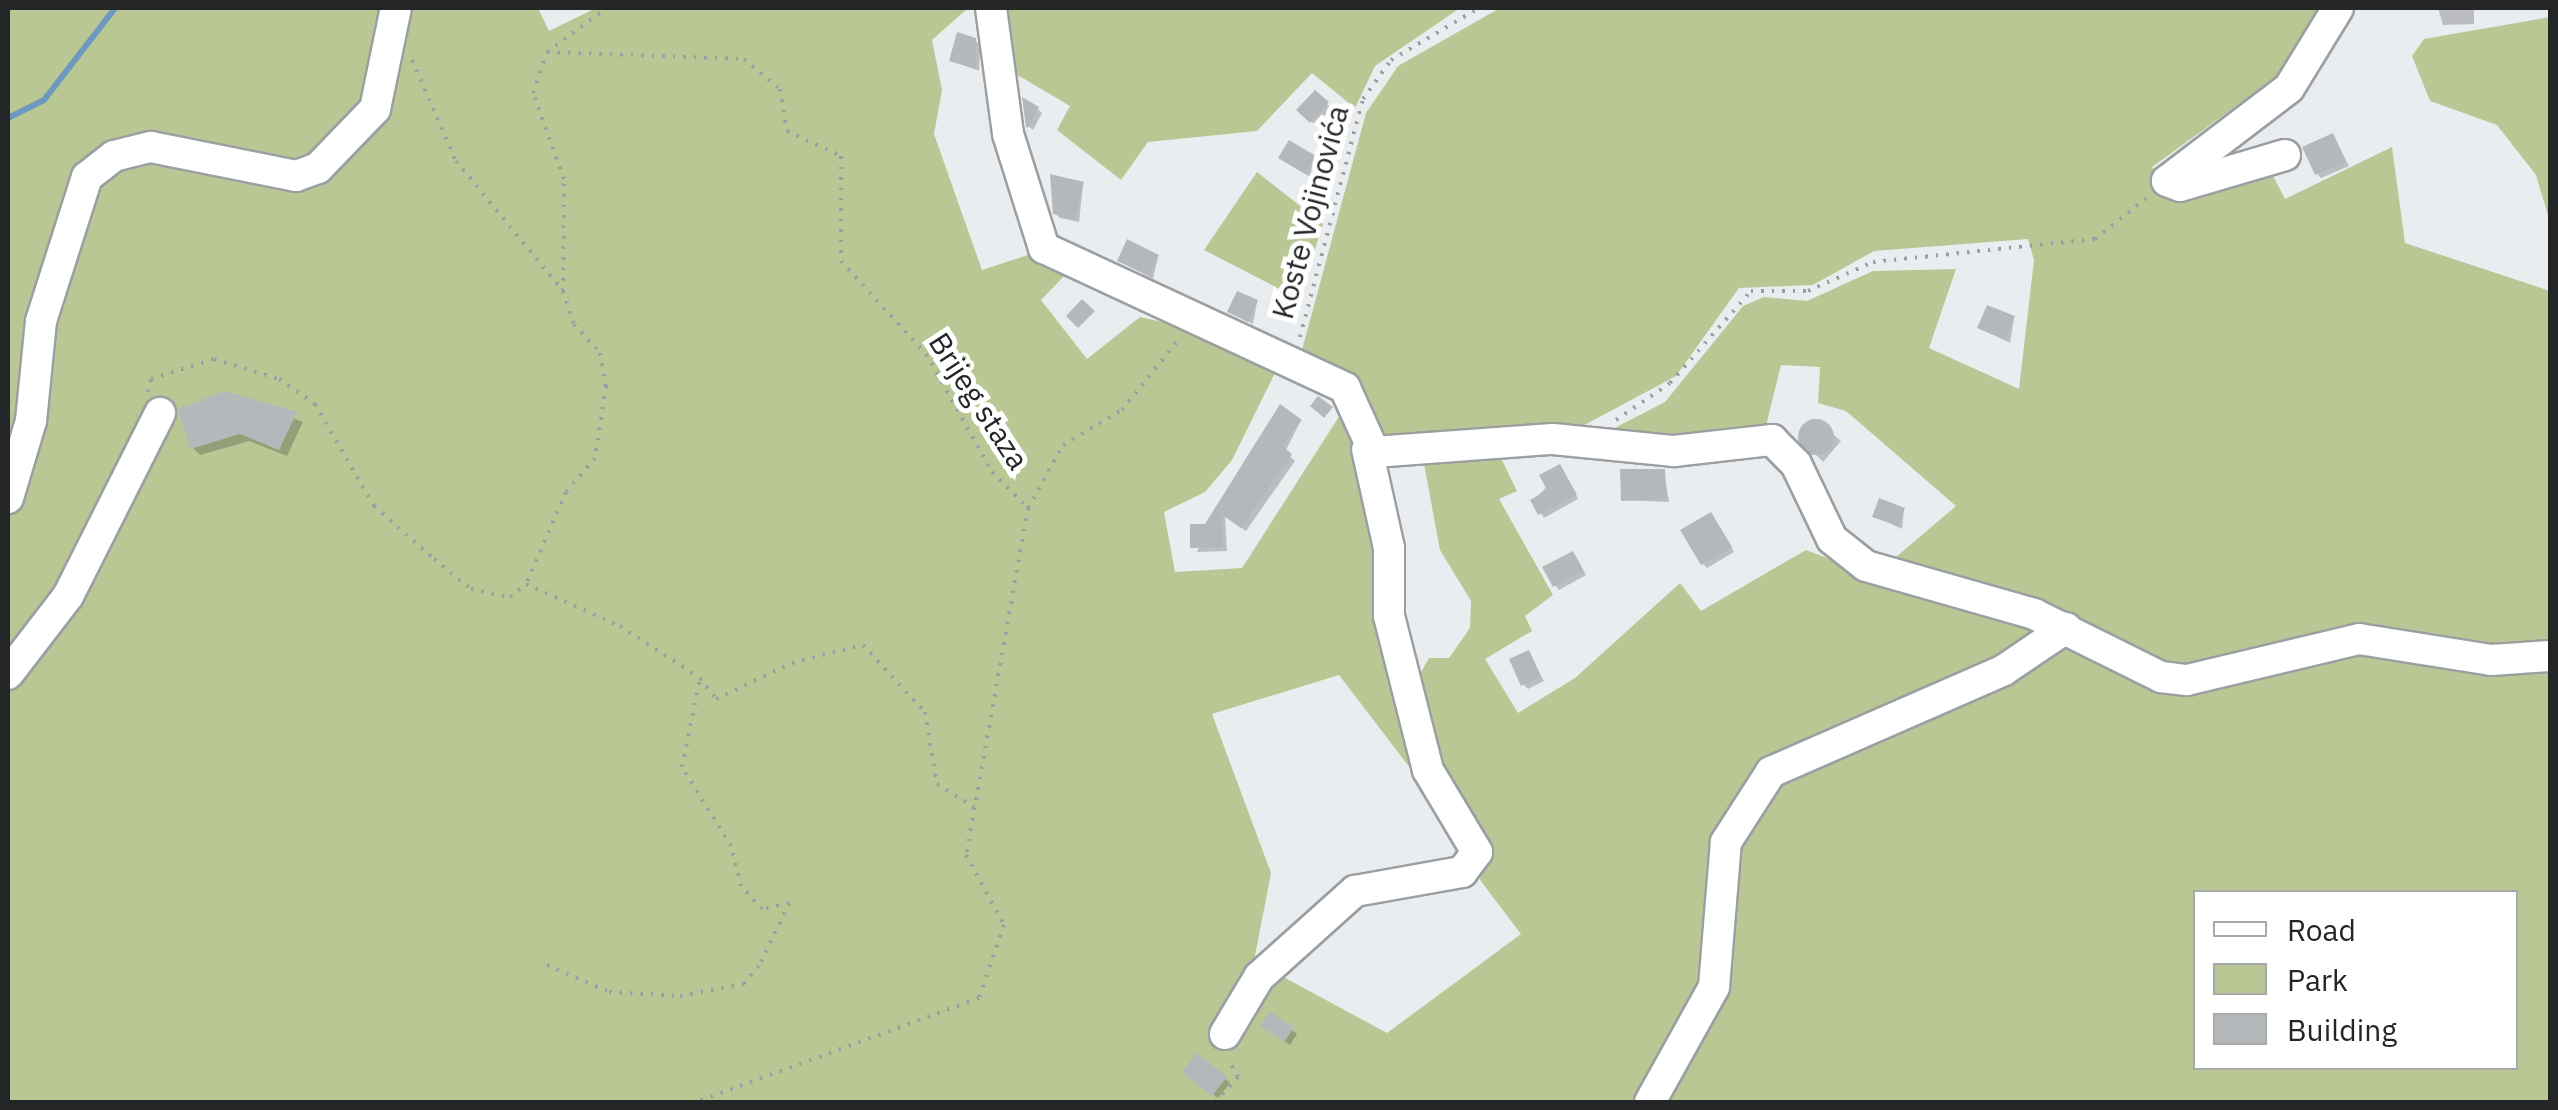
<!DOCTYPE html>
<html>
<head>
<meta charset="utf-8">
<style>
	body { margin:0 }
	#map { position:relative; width:2558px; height:1110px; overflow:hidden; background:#eaedf0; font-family:"IBM Plex Sans",sans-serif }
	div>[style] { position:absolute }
	.green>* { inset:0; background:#b9c795 }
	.shadow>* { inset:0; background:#0003 }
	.stream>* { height:6px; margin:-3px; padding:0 3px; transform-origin:3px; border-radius:3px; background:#6e98be }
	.building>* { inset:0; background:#b5b8bb }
	.round { border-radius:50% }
	.path>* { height:4px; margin-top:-2px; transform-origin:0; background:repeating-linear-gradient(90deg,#9c9ea0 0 2.5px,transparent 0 10.5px) }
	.roads { filter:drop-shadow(2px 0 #9c9fa2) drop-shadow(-2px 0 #9c9fa2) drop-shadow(0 2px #9c9fa2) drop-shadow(0 -2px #9c9fa2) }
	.minor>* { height:30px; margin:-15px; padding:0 15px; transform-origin:15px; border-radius:15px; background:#fff }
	span { translate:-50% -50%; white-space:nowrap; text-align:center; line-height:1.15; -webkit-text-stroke:10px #fff; paint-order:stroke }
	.street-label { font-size:30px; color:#242526 }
	.frame { position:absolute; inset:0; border:10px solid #242526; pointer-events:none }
	.legend { position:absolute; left:2193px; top:890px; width:325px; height:180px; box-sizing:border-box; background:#fff; border:2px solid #a7a8a8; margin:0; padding:12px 18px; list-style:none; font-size:30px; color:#242526 }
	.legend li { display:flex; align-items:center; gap:20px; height:50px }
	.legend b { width:50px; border:2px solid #a7a8a8 }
</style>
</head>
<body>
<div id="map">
	<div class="green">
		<i style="clip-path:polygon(evenodd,8px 8px,538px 8px,549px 31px,596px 8px,968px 8px,932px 40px,942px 90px,934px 134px,982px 270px,1034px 253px,1069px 271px,1041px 300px,1087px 359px,1140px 317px,1196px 330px,1277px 369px,1232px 460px,1205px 492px,1164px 512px,1175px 572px,1242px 568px,1349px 401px,1417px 777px,1339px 675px,1212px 714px,1271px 873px,1254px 961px,1387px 1033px,1521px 934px,1480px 880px,1485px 842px,1442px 771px,1413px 686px,1429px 658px,1449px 658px,1470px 628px,1471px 601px,1440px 550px,1422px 453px,1499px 454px,1517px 491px,1499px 499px,1553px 595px,1525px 616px,1532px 631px,1485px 659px,1518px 713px,1575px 678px,1680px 583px,1701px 611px,1806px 550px,1892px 583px,1895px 558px,1956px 506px,1846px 411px,1818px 403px,1820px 367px,1781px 365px,1765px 430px,1661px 446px,1605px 433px,1665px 402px,1743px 306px,1764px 297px,1807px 301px,1873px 271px,1956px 269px,1929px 348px,2019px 389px,2034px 260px,2028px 239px,1874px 251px,1813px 285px,1739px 288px,1676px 376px,1577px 429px,1379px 441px,1366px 426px,1370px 400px,1358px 386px,1299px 361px,1366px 113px,1398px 66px,1500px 8px,2326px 8px,2293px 65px,2152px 167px,2171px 199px,2269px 168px,2285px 199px,2392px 147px,2405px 243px,2550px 291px,2550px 1102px,8px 1102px,8px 8px,2196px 892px,2516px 892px,2516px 1068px,2196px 1068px,2196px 892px)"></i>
		<i style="clip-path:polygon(1000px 8px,1460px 8px,1375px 66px,1355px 108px,1312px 73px,1257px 131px,1148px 142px,1121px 180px,1057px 130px,1070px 106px,1006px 68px)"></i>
		<i style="clip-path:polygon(2550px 17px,2550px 222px,2536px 175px,2497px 125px,2430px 101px,2412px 56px,2424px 39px)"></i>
		<i style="clip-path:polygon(1257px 172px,1323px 224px,1299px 299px,1204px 250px)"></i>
	</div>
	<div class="shadow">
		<i style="clip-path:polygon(2438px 8px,2474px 8px,2474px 24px,2443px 25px)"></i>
		<i style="clip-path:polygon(975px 40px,980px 45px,979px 71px,951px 60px)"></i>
		<i style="clip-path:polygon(1315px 93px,1331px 108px,1316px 126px,1300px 110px)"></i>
		<i style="clip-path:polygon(1038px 109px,1042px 113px,1033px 130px,1028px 126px)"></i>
		<i style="clip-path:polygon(2333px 136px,2349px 166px,2321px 178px,2317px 174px)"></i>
		<i style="clip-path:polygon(1314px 158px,1310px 177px,1286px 162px)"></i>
		<i style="clip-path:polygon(1083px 185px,1079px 222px,1060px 218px,1055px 213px)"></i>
		<i style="clip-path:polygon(1158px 257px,1153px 279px,1120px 261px)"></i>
		<i style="clip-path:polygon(1257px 302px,1253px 324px,1230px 312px)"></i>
		<i style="clip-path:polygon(2014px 318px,2010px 343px,1980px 328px)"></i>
		<i style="clip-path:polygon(225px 393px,303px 422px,287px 456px,249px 441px,200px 455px,193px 448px)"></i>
		<i style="clip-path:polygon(1813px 418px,1841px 441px,1823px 462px,1798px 436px)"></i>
		<i style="clip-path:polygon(1300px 422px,1285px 452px,1295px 461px,1246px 531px,1225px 516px,1227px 551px,1197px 552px,1207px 526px)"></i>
		<i style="clip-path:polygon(1563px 470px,1578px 499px,1544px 518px,1533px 501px)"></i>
		<i style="clip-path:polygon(1664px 471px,1669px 502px,1623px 500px)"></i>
		<i style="clip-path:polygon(1904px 510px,1902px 529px,1875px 516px)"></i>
		<i style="clip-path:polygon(1715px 520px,1734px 552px,1707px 568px,1703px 564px)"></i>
		<i style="clip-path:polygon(1577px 558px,1586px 575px,1559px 590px,1555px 585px)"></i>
		<i style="clip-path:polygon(1528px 653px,1544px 681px,1528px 689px,1523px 684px)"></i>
		<i style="clip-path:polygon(1268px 1030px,1292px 1030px,1297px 1034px,1290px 1045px)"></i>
		<i style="clip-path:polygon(1190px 1076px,1225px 1079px,1230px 1083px,1218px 1098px)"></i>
	</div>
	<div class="stream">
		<i style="left:8px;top:118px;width:40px;rotate:-26.6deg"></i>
		<i style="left:44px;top:100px;width:116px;rotate:-52.3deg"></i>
	</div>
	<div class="building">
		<i style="clip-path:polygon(957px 32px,976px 38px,976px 69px,949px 61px)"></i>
		<i style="clip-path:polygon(1315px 90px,1329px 102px,1310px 123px,1296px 110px)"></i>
		<i style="clip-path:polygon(1022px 97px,1039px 107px,1028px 128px,1026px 127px)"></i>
		<i style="clip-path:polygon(2333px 133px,2346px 161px,2315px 175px,2302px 147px)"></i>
		<i style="clip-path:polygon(1289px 140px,1316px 156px,1305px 174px,1278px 158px)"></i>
		<i style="clip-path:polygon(1050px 174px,1084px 182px,1075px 219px,1053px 214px)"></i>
		<i style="clip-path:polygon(1127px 239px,1159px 255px,1149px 276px,1117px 261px)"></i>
		<i style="clip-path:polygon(1237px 291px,1258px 300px,1248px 322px,1227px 312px)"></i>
		<i style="clip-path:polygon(1082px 299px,1095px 311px,1078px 328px,1066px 316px)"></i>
		<i style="clip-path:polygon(1987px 305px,2015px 316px,2005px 340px,1977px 328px)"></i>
		<i style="clip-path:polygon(225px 391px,297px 412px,279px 450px,240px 434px,190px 449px,178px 409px)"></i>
		<i style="clip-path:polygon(1318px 396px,1333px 407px,1324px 418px,1310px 406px)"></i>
		<i style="clip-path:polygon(1280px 404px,1302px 420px,1282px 446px,1292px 454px,1241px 528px,1222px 515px,1223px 547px,1190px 548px,1190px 524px,1205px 524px)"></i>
		<i class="round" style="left:1798px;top:419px;width:36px;height:36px"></i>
		<i style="clip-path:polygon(1560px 464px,1577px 495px,1538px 515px,1530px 500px,1547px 490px,1539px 475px)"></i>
		<i style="clip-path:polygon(1620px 469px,1665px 469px,1666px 499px,1621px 501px)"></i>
		<i style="clip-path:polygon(1879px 498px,1905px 508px,1898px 526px,1872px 517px)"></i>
		<i style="clip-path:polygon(1711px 512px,1732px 547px,1701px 565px,1680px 530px)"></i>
		<i style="clip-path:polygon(1573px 551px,1583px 570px,1553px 587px,1542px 567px)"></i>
		<i style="clip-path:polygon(1529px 650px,1541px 676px,1521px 686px,1509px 659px)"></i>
		<i style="clip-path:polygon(1270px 1011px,1294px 1028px,1284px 1042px,1260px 1026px)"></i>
		<i style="clip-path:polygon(1197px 1053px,1227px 1077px,1212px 1096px,1182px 1072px)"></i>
	</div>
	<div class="path">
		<i style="left:547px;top:52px;width:74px;rotate:-36.3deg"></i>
		<i style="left:412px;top:60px;width:110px;rotate:66.5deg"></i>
		<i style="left:456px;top:161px;width:168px;rotate:50.5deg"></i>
		<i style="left:563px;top:291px;width:112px;rotate:-89.5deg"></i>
		<i style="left:564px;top:179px;width:91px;rotate:-109.8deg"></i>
		<i style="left:533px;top:93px;width:43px;rotate:-71.1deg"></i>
		<i style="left:547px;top:52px;width:197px;rotate:2deg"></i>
		<i style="left:744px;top:59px;width:47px;rotate:39.8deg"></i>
		<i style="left:780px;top:89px;width:43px;rotate:80.5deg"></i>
		<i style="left:787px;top:131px;width:60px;rotate:24.8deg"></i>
		<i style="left:841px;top:156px;width:105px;rotate:90deg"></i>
		<i style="left:841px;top:261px;width:126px;rotate:47.6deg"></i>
		<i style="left:926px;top:354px;width:135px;rotate:60.8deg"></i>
		<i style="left:992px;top:472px;width:51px;rotate:45deg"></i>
		<i style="left:1028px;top:508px;width:352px;rotate:100.1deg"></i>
		<i style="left:966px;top:855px;width:80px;rotate:61.5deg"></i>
		<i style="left:1004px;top:925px;width:77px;rotate:108.9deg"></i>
		<i style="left:979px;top:998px;width:301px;rotate:159.8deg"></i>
		<i style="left:563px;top:291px;width:35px;rotate:72deg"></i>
		<i style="left:574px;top:324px;width:39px;rotate:48deg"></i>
		<i style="left:600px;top:353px;width:34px;rotate:80deg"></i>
		<i style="left:606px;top:386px;width:73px;rotate:98.7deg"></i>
		<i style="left:595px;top:458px;width:45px;rotate:130.5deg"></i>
		<i style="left:566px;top:492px;width:100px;rotate:113.5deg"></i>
		<i style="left:526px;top:584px;width:103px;rotate:24.1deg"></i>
		<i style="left:620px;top:626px;width:95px;rotate:33deg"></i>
		<i style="left:700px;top:678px;width:26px;rotate:53deg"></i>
		<i style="left:716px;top:699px;width:84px;rotate:-25.3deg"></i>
		<i style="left:792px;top:663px;width:73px;rotate:-14.2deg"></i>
		<i style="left:863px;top:645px;width:91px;rotate:47.2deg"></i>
		<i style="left:925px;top:712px;width:73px;rotate:80.5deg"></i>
		<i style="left:937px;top:784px;width:44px;rotate:31.9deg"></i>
		<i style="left:1300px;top:337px;width:246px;rotate:-75.2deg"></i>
		<i style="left:1363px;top:99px;width:48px;rotate:-54.3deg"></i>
		<i style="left:1391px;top:60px;width:102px;rotate:-30.6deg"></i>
		<i style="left:148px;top:392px;width:13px;rotate:-77deg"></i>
		<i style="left:151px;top:379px;width:66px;rotate:-17.6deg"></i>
		<i style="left:214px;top:359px;width:68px;rotate:17.1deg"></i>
		<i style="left:279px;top:379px;width:44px;rotate:34.8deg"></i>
		<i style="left:315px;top:404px;width:118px;rotate:60deg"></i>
		<i style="left:374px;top:506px;width:80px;rotate:41.5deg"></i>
		<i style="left:434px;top:559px;width:48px;rotate:39deg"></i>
		<i style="left:471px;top:589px;width:40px;rotate:12deg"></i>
		<i style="left:510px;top:597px;width:19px;rotate:-39deg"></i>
		<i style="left:1616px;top:420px;width:65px;rotate:-34.4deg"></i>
		<i style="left:1670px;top:383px;width:123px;rotate:-48.6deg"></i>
		<i style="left:1751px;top:291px;width:57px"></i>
		<i style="left:1808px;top:291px;width:71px;rotate:-24deg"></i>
		<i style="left:1873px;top:262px;width:223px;rotate:-5.9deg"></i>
		<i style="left:2095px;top:239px;width:69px;rotate:-38.5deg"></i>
		<i style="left:1028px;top:508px;width:72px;rotate:-60.9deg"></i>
		<i style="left:1063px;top:445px;width:69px;rotate:-30.7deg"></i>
		<i style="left:1122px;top:410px;width:91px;rotate:-51.2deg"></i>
		<i style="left:547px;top:965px;width:68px;rotate:23.5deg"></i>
		<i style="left:609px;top:992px;width:71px;rotate:3.2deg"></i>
		<i style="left:680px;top:996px;width:65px;rotate:-10.6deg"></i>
		<i style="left:744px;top:984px;width:28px;rotate:-52deg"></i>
		<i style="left:761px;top:962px;width:65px;rotate:-64.6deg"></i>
		<i style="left:789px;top:903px;width:28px;rotate:167deg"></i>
		<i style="left:762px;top:909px;width:31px;rotate:-132deg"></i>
		<i style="left:741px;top:886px;width:41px;rotate:-104deg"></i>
		<i style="left:731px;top:846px;width:93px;rotate:-121.8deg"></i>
		<i style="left:682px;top:767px;width:91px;rotate:-78.6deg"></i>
		<i style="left:1215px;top:1102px;width:34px;rotate:-47deg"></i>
		<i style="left:1238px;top:1077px;width:19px;rotate:-118deg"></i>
	</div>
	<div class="roads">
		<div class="minor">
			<i style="left:991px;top:8px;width:127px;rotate:82.3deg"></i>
			<i style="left:1008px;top:134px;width:120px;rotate:72.5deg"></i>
			<i style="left:1044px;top:248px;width:332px;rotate:24.9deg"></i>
			<i style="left:1345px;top:388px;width:70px;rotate:65.6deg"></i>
			<i style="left:1374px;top:452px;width:179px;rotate:-4.2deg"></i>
			<i style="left:1553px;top:439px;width:122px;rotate:5.7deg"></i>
			<i style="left:1674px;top:451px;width:99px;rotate:-6.4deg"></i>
			<i style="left:1772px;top:440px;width:34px;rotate:45deg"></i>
			<i style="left:1796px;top:464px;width:83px;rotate:64.4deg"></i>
			<i style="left:1832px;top:539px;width:43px;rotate:38.5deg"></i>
			<i style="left:1866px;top:566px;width:175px;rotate:15.9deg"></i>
			<i style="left:2034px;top:614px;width:142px;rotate:26.4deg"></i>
			<i style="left:2161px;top:677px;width:26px;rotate:7deg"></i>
			<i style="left:2187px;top:680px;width:177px;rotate:-13.4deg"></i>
			<i style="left:2359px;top:639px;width:134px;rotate:9deg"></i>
			<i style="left:2491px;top:660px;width:59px;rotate:-3.9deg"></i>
			<i style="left:2285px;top:155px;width:109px;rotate:163.6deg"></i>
			<i style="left:2180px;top:186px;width:14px;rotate:-159deg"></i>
			<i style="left:2167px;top:181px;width:153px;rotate:-37.3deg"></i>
			<i style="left:2289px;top:88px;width:94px;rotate:-58.5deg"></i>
			<i style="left:8px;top:498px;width:80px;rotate:-73.4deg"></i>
			<i style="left:31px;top:421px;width:100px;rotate:-84.3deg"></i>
			<i style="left:41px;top:321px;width:151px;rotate:-72.3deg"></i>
			<i style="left:87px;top:177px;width:34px;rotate:-38deg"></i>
			<i style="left:114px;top:156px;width:38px;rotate:-14deg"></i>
			<i style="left:151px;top:147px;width:148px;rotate:11.3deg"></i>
			<i style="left:296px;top:176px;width:23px;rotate:-20deg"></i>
			<i style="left:318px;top:168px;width:82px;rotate:-46deg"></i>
			<i style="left:375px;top:109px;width:103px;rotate:-78.3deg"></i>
			<i style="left:8px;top:674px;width:98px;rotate:-52.4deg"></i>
			<i style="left:68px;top:596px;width:205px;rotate:-63.3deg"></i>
			<i style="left:1225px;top:1034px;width:66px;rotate:-59.2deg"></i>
			<i style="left:1259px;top:977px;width:129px;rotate:-41.9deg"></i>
			<i style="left:1355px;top:891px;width:109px;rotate:-10.1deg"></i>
			<i style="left:1462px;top:872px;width:25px;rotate:-53deg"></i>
			<i style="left:1477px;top:852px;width:96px;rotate:-120.9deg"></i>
			<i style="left:1428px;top:770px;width:159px;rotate:-104.2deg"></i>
			<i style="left:1389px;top:616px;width:68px;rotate:-90deg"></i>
			<i style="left:1389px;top:548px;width:101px;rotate:-102.5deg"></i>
			<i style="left:1650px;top:1102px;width:132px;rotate:-60.9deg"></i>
			<i style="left:1714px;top:987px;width:145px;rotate:-85.3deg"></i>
			<i style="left:1726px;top:842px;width:83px;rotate:-57.3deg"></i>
			<i style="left:1771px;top:772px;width:254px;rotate:-23.6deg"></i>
			<i style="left:2004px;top:670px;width:75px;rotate:-34.1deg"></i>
		</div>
	</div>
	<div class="street-label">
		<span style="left:1310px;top:212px;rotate:-75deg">Koste Vojinovića</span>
		<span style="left:979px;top:401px;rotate:57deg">Brijeg staza</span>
	</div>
	<div class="frame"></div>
	<ul class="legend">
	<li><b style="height:12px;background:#fff"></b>Road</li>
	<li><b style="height:28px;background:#b9c795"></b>Park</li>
	<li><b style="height:28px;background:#b5b8bb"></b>Building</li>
	</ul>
</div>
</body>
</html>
